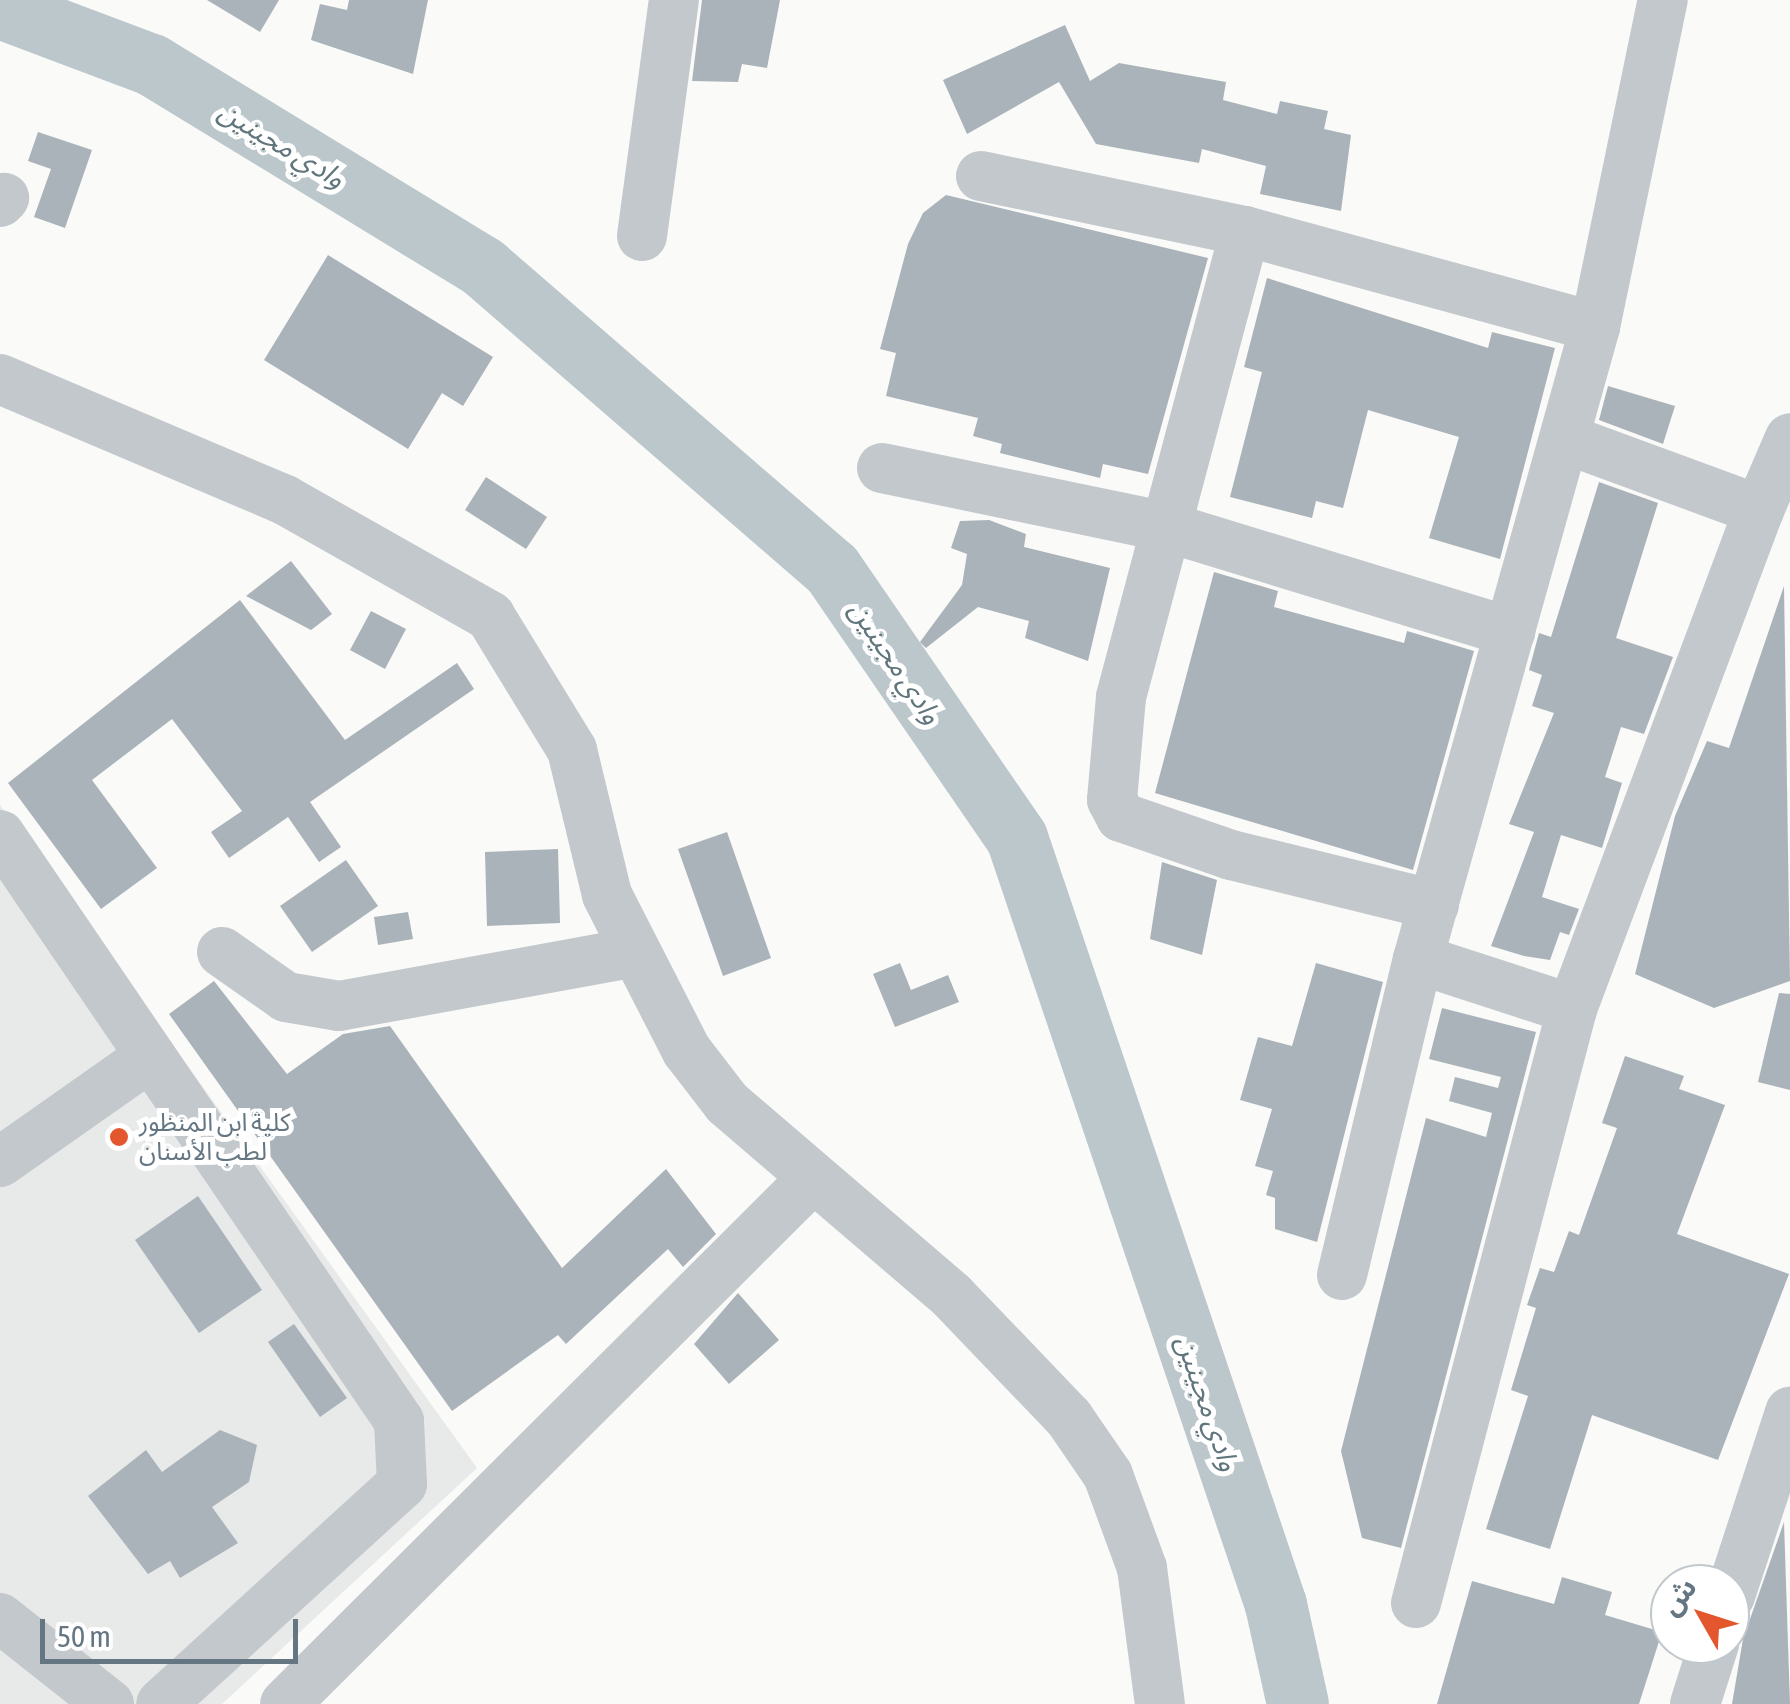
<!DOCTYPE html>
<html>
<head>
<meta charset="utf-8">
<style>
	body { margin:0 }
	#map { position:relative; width:1790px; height:1704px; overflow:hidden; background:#fafaf8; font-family:"Asap Condensed","Noto Sans Arabic",sans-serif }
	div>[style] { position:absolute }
	.built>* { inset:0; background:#e8e9e9 }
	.river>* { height:62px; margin:-31px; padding:0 31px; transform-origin:31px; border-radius:31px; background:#bbc7cb }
	.building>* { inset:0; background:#aab3b9 }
	.minor>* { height:50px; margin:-25px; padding:0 25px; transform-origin:25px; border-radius:25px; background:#c3c8cc }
	.dots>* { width:28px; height:28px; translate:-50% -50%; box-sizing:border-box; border:5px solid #fff; border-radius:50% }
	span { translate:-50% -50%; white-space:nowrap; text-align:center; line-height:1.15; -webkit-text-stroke:10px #fff; paint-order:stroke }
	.poi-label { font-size:25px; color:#657683 }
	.left { translate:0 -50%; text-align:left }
	.water-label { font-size:28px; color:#60757c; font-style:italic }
	.north { position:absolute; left:1650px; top:1564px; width:100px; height:100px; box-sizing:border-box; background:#fff; border:2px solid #c1c8cd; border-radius:50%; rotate:309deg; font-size:28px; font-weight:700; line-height:40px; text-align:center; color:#657683 }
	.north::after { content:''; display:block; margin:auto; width:35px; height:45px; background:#e4572e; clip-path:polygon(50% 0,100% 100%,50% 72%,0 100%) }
	.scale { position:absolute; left:40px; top:1619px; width:258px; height:45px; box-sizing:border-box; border:5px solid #657683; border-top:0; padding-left:12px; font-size:30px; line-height:35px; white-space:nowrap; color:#657683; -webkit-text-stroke:8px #fff; paint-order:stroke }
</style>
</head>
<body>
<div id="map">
	<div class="built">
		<i style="clip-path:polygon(0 805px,477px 1468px,222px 1704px,0 1704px)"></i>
	</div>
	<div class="river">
		<i style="left:0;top:8px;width:162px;rotate:20.6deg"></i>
		<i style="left:152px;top:65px;width:388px;rotate:31.4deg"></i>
		<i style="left:483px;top:267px;width:462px;rotate:40.9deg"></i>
		<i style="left:832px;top:569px;width:326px;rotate:55.5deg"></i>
		<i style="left:1017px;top:838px;width:810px;rotate:71.34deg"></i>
		<i style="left:1276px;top:1605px;width:101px;rotate:77.5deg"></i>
	</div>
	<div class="building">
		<i style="clip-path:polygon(207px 0,279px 0,260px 32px)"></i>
		<i style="clip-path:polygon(349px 0,428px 0,413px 74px,311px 40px,320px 4px,347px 10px)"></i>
		<i style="clip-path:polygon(702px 0,780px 0,767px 68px,742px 64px,738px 82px,692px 81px)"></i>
		<i style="clip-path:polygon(1065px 25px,1090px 81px,1119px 63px,1226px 82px,1223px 100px,1277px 114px,1280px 101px,1328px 111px,1324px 129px,1351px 135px,1341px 211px,1260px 194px,1266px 166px,1202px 149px,1199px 163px,1096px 144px,1059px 82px,967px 134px,943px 80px)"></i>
		<i style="clip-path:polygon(38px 132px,92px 150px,65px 228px,34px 217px,51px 169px,28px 161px)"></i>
		<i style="clip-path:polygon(946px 195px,1208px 258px,1148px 474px,1103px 464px,1100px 478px,1000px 453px,1002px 444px,973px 436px,978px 418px,886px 396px,896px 353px,880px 349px,908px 244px,923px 213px)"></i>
		<i style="clip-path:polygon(328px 255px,493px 357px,463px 406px,442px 393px,408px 449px,264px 360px)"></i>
		<i style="clip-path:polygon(1267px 278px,1488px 348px,1492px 332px,1555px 348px,1500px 559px,1429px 538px,1459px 437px,1368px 410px,1343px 508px,1316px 501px,1312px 518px,1230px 497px,1262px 372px,1244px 367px)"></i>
		<i style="clip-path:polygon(1608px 386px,1675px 406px,1663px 444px,1599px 420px)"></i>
		<i style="clip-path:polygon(486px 477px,547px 517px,526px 549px,465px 510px)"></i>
		<i style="clip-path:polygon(1599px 482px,1658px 503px,1616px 638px,1673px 657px,1644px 734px,1621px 727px,1605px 777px,1622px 783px,1602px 848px,1561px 835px,1542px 897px,1579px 909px,1569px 935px,1560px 932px,1550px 960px,1524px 956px,1491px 946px,1534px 832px,1509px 824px,1554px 713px,1532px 706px,1542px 675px,1529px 670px,1539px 633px,1551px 637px)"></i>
		<i style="clip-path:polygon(989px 520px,1026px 534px,1024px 547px,1110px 568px,1088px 661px,1025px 638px,1029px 621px,978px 607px,926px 648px,920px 642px,962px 585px,967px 554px,951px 548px,960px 521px)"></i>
		<i style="clip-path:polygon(291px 561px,332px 614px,311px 630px,246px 596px)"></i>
		<i style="clip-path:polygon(1214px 572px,1278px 591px,1274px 607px,1404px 643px,1407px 631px,1474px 651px,1413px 870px,1155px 793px)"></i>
		<i style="clip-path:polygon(1784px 586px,1790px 981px,1714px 1008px,1635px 974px,1675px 816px,1707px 741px,1729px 748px)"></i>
		<i style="clip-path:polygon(240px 600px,345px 740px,457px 663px,474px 689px,310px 802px,341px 847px,319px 862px,288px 817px,229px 858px,211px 832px,242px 811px,172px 719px,92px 780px,157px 868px,101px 909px,8px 783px)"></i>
		<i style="clip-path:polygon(371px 611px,406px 629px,385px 669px,350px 650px)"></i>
		<i style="clip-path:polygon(727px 832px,771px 958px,723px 976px,678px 849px)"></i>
		<i style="clip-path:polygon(558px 849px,560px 923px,487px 926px,485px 852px)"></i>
		<i style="clip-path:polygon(346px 860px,378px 906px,312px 952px,280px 906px)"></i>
		<i style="clip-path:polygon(1162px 862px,1217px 880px,1202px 955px,1150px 939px)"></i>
		<i style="clip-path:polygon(408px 912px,413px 939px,378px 945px,374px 917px)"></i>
		<i style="clip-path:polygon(900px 963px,911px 990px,948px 975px,959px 1002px,895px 1027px,873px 974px)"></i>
		<i style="clip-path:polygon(1316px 963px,1383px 982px,1317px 1242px,1275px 1229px,1275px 1198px,1266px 1195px,1273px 1171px,1255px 1166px,1272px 1109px,1240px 1100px,1258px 1037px,1292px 1046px)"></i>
		<i style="clip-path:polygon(214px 981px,287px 1074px,343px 1034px,390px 1026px,562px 1268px,666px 1169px,716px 1234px,683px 1267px,668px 1249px,566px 1344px,558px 1335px,452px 1411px,169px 1014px)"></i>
		<i style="clip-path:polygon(1779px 993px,1790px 994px,1790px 1090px,1758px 1082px)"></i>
		<i style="clip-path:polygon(1442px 1008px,1536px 1032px,1401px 1548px,1362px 1538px,1341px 1451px,1426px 1118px,1486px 1137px,1492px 1113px,1449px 1101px,1455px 1077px,1498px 1088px,1501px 1077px,1429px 1059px)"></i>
		<i style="clip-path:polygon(1625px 1056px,1684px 1076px,1679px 1089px,1725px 1105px,1677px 1234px,1789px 1274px,1718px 1460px,1592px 1415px,1550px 1549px,1486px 1529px,1528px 1396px,1511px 1390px,1536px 1308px,1527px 1305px,1540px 1268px,1554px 1272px,1569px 1231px,1579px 1235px,1617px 1128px,1602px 1123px)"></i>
		<i style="clip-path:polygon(198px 1196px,262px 1290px,199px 1333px,135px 1240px)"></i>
		<i style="clip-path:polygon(738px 1293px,779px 1340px,729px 1384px,694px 1344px)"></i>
		<i style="clip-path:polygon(294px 1324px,347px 1398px,320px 1417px,268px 1342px)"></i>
		<i style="clip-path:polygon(220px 1430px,257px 1445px,249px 1482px,212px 1507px,238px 1543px,180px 1578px,170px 1561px,148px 1574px,88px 1496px,146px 1450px,162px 1472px)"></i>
		<i style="clip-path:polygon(1784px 1522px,1790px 1704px,1732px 1704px,1743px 1639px)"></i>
		<i style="clip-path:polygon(1562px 1577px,1612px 1592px,1605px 1615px,1662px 1632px,1639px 1704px,1437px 1704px,1472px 1581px,1554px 1604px)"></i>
	</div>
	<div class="minor">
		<i style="left:981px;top:176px;width:270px;rotate:11.8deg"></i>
		<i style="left:1245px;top:231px;width:363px;rotate:15.3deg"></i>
		<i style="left:0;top:202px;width:6px;rotate:-45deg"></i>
		<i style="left:1245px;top:231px;width:482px;rotate:104.9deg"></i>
		<i style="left:1121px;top:697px;width:103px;rotate:95deg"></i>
		<i style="left:1112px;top:800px;width:19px;rotate:62deg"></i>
		<i style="left:1121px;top:817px;width:116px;rotate:19.1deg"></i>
		<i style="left:1231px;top:855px;width:209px;rotate:13.8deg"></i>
		<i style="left:642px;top:236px;width:238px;rotate:-82.3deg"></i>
		<i style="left:0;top:379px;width:310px;rotate:23deg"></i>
		<i style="left:285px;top:500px;width:236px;rotate:29.5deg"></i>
		<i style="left:490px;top:616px;width:157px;rotate:58.5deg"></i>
		<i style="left:572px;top:750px;width:149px;rotate:76.4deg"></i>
		<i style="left:607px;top:895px;width:175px;rotate:62.9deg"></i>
		<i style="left:687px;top:1051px;width:66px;rotate:52.4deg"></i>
		<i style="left:727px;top:1103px;width:296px;rotate:40.6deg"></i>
		<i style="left:952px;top:1296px;width:169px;rotate:46.2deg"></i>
		<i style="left:1069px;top:1418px;width:69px;rotate:55.6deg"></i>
		<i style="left:1108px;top:1475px;width:99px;rotate:69.9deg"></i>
		<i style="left:1142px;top:1568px;width:137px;rotate:82.5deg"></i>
		<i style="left:882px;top:468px;width:291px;rotate:11.7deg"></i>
		<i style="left:1167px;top:527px;width:359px;rotate:17deg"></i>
		<i style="left:1759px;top:510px;width:78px;rotate:-66.7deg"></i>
		<i style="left:0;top:835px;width:709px;rotate:55.75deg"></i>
		<i style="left:399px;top:1421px;width:63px;rotate:87.3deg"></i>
		<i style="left:402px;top:1484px;width:326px;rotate:137.6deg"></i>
		<i style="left:222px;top:952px;width:78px;rotate:35.1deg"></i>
		<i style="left:286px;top:997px;width:54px;rotate:9.6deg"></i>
		<i style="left:339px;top:1006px;width:297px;rotate:-10.3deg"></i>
		<i style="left:1418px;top:959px;width:162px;rotate:18deg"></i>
		<i style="left:0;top:1162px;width:184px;rotate:-35.1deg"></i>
		<i style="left:1342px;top:1275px;width:325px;rotate:-76.5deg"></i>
		<i style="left:1418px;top:959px;width:656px;rotate:-74.35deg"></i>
		<i style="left:1595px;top:327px;width:334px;rotate:-78.3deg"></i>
		<i style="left:1730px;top:1596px;width:194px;rotate:-71.9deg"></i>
		<i style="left:1416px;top:1603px;width:614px;rotate:-75.28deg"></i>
		<i style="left:1572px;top:1009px;width:533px;rotate:-69.46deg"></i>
		<i style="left:1759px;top:510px;width:206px;rotate:-159.8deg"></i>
		<i style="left:0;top:1618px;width:139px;rotate:38.3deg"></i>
		<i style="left:285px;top:1704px;width:742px;rotate:-44.89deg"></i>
		<i style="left:1695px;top:1704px;width:63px;rotate:-72.4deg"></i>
	</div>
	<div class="dots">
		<i style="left:119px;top:1137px;background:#e4572e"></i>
	</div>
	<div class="poi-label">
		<span class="left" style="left:139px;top:1137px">كلية ابن المنظور<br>لطب الأسنان</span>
	</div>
	<div class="water-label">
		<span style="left:282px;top:144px;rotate:31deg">وادي مجينين</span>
		<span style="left:896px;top:662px;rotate:56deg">وادي مجينين</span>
		<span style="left:1208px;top:1403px;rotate:71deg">وادي مجينين</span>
	</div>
	<div class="north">ش</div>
	<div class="scale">50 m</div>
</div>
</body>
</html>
